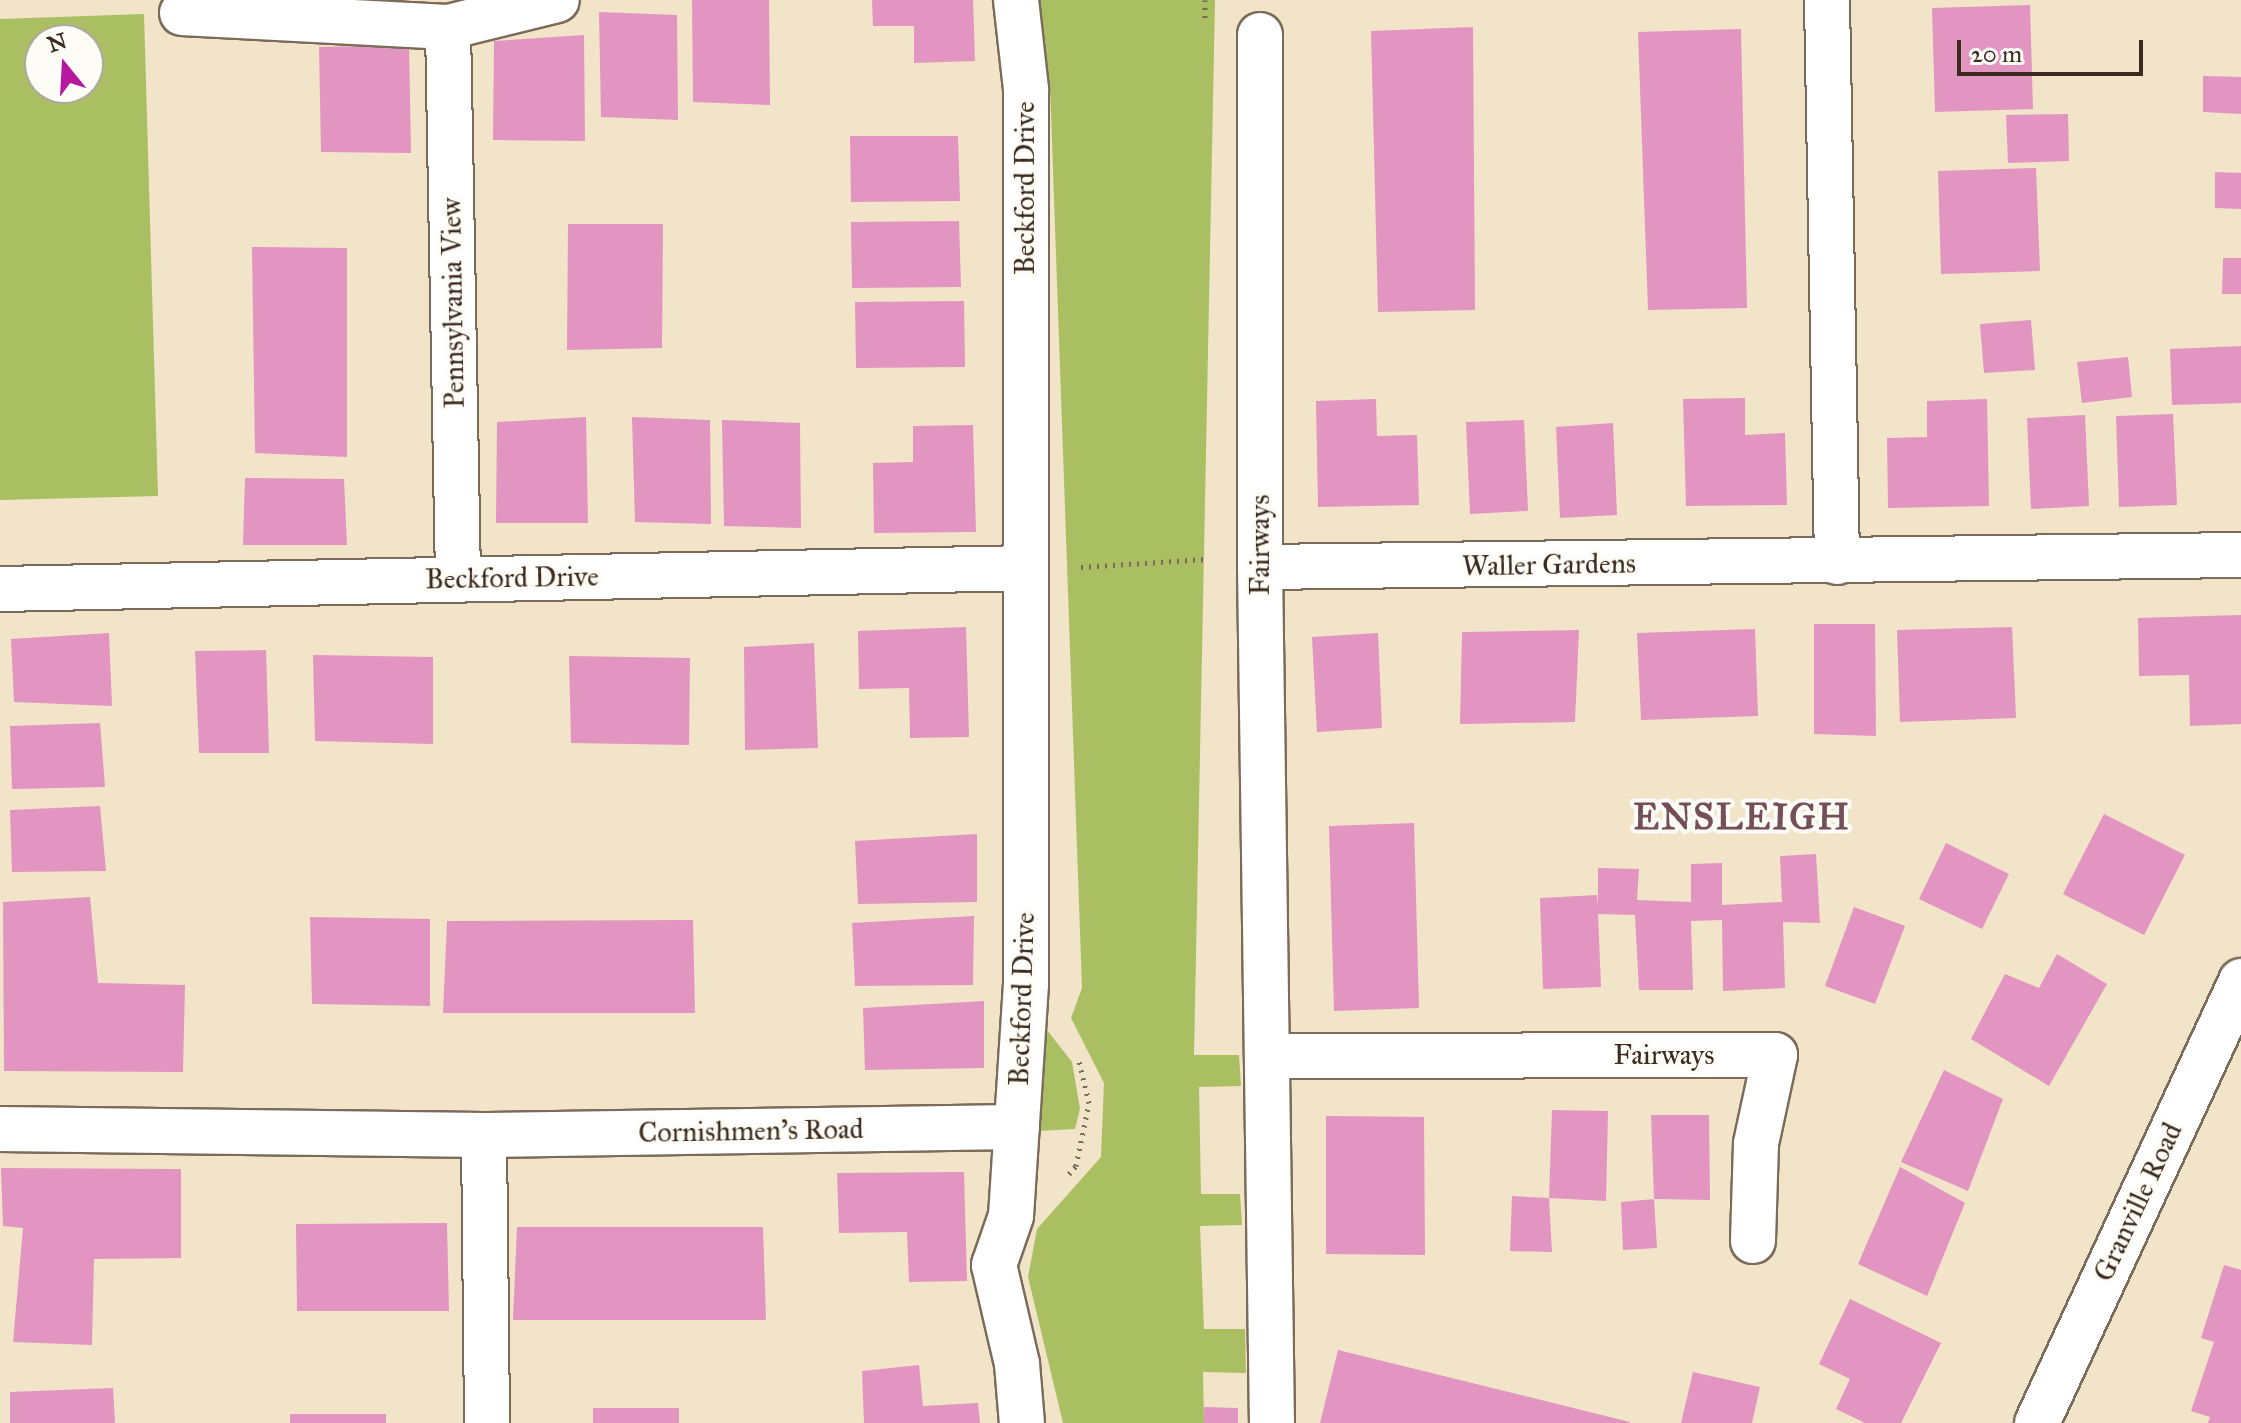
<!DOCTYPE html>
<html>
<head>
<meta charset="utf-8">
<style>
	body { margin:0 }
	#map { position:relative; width:2241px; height:1423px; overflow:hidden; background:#f1e4c8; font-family:"IM FELL Great Primer",serif }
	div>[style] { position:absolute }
	.green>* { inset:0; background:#aabe62 }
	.building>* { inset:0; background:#e295c1 }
	.path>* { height:5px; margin-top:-2.5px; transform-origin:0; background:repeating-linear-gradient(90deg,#7b6b5a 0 2px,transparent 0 8px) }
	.roads { filter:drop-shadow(2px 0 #7b6b5a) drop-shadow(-2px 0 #7b6b5a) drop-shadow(0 2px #7b6b5a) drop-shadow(0 -2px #7b6b5a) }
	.street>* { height:44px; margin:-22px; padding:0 22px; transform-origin:22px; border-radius:22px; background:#fff }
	span { translate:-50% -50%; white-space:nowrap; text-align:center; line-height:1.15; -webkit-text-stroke:8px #fdfcf7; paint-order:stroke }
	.street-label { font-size:28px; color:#3b2a1e }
	.district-label { font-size:36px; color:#754f57; font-weight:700; letter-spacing:2px }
	.north { position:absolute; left:24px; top:24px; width:80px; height:80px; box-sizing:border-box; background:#fdfcf7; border:2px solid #afa8a0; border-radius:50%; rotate:342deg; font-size:22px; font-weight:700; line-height:32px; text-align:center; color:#3b2a1e }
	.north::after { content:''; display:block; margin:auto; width:28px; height:36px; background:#b5179e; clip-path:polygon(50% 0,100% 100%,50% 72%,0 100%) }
	.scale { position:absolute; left:1957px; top:40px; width:186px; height:36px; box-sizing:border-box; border:4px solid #3b2a1e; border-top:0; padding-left:10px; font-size:24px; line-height:28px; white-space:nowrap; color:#3b2a1e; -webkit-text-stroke:6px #fdfcf7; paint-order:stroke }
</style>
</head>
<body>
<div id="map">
	<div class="green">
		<i style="clip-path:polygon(1038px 0,1215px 0,1194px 1055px,1239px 1055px,1241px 1086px,1199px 1087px,1201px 1194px,1240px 1194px,1242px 1225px,1200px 1226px,1204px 1329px,1245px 1329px,1246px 1373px,1203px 1372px,1204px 1423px,1063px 1423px,1028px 1277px,1037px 1229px,1101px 1157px,1104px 1083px,1071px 1018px,1082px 988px,1050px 85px)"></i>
		<i style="clip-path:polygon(evenodd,144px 14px,158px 496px,0 500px,0 19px,144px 14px,40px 40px,88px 40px,88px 88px,40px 88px,40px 40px)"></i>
		<i style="clip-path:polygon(1043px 1025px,1072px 1062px,1080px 1109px,1075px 1129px,1037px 1131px)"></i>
	</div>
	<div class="building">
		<i style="clip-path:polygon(692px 0,769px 0,770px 105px,693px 102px)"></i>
		<i style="clip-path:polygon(872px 0,973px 0,975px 61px,914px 63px,914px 26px,873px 26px)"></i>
		<i style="clip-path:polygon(2030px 5px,2033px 109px,1935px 112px,1932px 8px)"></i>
		<i style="clip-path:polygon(599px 12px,677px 15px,678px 120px,601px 117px)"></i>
		<i style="clip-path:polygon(1473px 27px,1475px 310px,1378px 312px,1371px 31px)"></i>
		<i style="clip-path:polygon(1741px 29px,1747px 308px,1648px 310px,1638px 32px)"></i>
		<i style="clip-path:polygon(584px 35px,585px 141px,493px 140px,494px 41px)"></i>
		<i style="clip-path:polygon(409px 45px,411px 153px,321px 152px,319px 47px)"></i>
		<i style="clip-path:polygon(2203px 76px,2241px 77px,2241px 114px,2203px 112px)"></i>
		<i style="clip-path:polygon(2068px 114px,2069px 161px,2008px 163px,2006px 115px)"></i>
		<i style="clip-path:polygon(850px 136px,958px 136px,960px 201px,851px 202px)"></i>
		<i style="clip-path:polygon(2036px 168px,2040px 271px,1941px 274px,1938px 171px)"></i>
		<i style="clip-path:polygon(2215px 172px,2241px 173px,2241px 209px,2215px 208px)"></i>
		<i style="clip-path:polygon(959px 221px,961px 287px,852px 288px,851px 222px)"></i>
		<i style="clip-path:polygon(568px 224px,663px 224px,662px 348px,567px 350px)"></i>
		<i style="clip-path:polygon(252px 247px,347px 248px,347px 457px,255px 453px)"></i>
		<i style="clip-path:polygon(2223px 258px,2241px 258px,2241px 294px,2222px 294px)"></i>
		<i style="clip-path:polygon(964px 301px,965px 367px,856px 368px,855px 302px)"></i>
		<i style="clip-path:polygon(2031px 320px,2035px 370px,1984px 373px,1980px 324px)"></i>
		<i style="clip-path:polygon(2241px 346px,2241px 403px,2172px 405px,2170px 349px)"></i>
		<i style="clip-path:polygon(2128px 357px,2132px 397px,2082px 403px,2077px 362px)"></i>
		<i style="clip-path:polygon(1745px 398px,1745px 435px,1785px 433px,1787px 505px,1686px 506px,1683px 399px)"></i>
		<i style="clip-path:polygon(1376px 399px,1377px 436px,1417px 435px,1419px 505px,1318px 507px,1316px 401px)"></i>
		<i style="clip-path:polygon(1987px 399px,1989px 506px,1888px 508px,1887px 438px,1927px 437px,1927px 401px)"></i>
		<i style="clip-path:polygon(2173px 414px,2177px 505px,2119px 507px,2116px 416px)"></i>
		<i style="clip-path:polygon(2085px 415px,2089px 506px,2031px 509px,2027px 418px)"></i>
		<i style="clip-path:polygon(586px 417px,588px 523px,496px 523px,497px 422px)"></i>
		<i style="clip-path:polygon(632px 417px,710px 420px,711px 524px,635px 522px)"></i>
		<i style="clip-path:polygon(722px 420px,800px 423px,801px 528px,724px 526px)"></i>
		<i style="clip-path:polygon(1524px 420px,1528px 511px,1470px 514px,1466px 422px)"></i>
		<i style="clip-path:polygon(1613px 423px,1617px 515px,1560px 518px,1556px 427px)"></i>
		<i style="clip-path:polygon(973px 425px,976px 532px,874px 533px,873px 463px,913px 462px,913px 426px)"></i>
		<i style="clip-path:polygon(245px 478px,344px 479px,347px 545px,243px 545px)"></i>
		<i style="clip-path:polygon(2241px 615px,2241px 724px,2190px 726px,2189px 675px,2139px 676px,2138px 618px)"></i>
		<i style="clip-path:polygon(1814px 624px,1875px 624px,1876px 736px,1814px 734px)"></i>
		<i style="clip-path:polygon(966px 627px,969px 737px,910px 738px,909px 688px,859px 689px,858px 631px)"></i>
		<i style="clip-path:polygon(2012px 627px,2016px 718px,1900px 722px,1897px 630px)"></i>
		<i style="clip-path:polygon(1755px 629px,1758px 716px,1641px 720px,1637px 633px)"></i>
		<i style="clip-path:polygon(1579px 630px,1575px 722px,1460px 724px,1462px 632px)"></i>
		<i style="clip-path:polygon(109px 633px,112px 706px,14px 702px,11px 639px)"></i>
		<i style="clip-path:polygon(1378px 633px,1382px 728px,1317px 732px,1312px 637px)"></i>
		<i style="clip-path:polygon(814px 643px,818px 748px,745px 750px,744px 647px)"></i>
		<i style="clip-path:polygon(266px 650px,269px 753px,199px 753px,195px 651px)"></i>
		<i style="clip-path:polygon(313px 655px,433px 657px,433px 744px,315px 741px)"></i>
		<i style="clip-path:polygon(569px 656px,690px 658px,689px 745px,571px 743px)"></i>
		<i style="clip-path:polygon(100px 723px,105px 787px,12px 789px,10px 726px)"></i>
		<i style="clip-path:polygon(100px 806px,106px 871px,12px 872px,10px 810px)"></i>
		<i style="clip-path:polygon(2104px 814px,2185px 855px,2144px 935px,2063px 894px)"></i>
		<i style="clip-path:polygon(1414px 823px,1419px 1008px,1334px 1011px,1329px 826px)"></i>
		<i style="clip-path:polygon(977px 834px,977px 902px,858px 904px,855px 841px)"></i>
		<i style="clip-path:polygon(1946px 843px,2009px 874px,1982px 929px,1919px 899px)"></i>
		<i style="clip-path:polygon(1816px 854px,1820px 923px,1783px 922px,1785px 988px,1723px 991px,1722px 920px,1691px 921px,1693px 990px,1639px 990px,1635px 915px,1598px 914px,1601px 987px,1543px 989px,1540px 898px,1597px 895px,1598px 907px,1598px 868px,1639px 869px,1637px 900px,1691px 902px,1691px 864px,1722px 863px,1722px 905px,1782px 902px,1780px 856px)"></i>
		<i style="clip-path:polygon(90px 897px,98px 983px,185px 985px,183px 1072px,4px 1071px,3px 902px)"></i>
		<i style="clip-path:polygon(1854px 907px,1905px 926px,1875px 1004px,1825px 986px)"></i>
		<i style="clip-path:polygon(974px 916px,973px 985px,855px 986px,852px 923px)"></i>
		<i style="clip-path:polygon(310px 917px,430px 919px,430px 1006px,312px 1004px)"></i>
		<i style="clip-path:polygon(693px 920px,695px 1013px,443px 1013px,447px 921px)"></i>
		<i style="clip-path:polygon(2057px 954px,2107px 984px,2049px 1086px,1971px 1039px,2005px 974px,2039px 988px)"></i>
		<i style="clip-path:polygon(984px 1001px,984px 1068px,865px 1070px,863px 1008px)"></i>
		<i style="clip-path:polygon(1944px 1070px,2003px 1099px,1968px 1191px,1901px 1162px)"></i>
		<i style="clip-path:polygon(1552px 1110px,1608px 1111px,1606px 1201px,1549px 1198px)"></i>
		<i style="clip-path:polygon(1651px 1115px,1709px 1115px,1710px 1200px,1654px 1199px,1657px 1248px,1623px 1250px,1621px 1202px,1654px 1199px)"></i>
		<i style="clip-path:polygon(1326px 1116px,1424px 1117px,1425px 1255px,1326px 1254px)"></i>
		<i style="clip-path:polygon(1900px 1167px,1965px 1203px,1927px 1296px,1858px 1264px)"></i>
		<i style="clip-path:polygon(1px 1168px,181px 1169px,181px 1258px,94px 1259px,92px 1345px,13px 1342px,23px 1228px,3px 1226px)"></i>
		<i style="clip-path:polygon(964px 1172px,967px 1281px,909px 1282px,907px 1232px,839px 1233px,837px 1173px)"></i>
		<i style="clip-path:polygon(1512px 1196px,1549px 1198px,1552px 1252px,1510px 1251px)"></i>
		<i style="clip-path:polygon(447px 1223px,449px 1311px,297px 1311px,296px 1224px)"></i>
		<i style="clip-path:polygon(517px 1227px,763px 1227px,766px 1320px,513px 1320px)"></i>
		<i style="clip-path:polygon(2224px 1265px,2241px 1270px,2241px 1423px,2208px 1423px,2210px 1417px,2191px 1411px,2214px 1342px,2201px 1338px)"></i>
		<i style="clip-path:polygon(1850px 1299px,1941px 1343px,1901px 1423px,1865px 1423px,1836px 1409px,1850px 1379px,1819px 1364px)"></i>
		<i style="clip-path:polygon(1338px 1350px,1630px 1422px,1630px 1423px,1320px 1423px)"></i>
		<i style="clip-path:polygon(919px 1365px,923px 1406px,978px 1403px,980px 1423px,864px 1423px,862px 1371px)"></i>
		<i style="clip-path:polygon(1693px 1372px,1760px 1387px,1752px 1423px,1681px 1423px)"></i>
		<i style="clip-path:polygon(113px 1388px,115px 1423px,10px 1423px,10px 1392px)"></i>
		<i style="clip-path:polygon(1204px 1407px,1238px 1408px,1238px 1423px,1204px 1423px)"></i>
		<i style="clip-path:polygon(593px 1408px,679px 1408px,679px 1423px,593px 1423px)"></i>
		<i style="clip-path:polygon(290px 1414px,386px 1414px,386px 1423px,290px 1423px)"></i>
	</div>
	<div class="path">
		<i style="left:1205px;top:0;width:19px;rotate:90deg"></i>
		<i style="left:1081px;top:567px;width:126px;rotate:-3.6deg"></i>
		<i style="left:1069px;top:1174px;width:11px;rotate:-49deg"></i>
		<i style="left:1076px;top:1166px;width:64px;rotate:-78.3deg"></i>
		<i style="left:1089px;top:1103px;width:47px;rotate:-103.4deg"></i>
	</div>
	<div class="roads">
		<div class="street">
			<i style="left:1016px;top:0;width:90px;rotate:83.6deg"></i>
			<i style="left:1026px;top:89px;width:895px;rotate:90deg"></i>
			<i style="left:1026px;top:984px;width:232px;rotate:93.7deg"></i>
			<i style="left:1011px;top:1216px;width:52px;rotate:109.1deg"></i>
			<i style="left:994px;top:1265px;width:102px;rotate:76.9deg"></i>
			<i style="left:1017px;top:1364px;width:59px;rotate:85.2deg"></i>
			<i style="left:1827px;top:0;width:562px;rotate:88.98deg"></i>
			<i style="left:182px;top:13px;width:266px;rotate:3deg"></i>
			<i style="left:448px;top:27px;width:112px;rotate:-13.9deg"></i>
			<i style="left:448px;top:27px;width:552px;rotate:88.96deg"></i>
			<i style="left:1260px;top:35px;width:532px;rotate:90deg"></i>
			<i style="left:1260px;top:567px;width:856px;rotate:89.2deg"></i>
			<i style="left:1260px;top:567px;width:981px;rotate:-0.7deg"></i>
			<i style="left:0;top:589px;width:1024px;rotate:-1.17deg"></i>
			<i style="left:1269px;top:1056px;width:506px;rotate:-0.11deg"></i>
			<i style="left:1775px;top:1055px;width:91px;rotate:102.1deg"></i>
			<i style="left:1756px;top:1144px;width:97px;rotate:91.8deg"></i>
			<i style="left:0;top:1129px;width:484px;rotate:0.7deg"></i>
			<i style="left:484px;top:1135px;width:533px;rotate:-0.86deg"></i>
			<i style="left:484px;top:1135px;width:288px;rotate:89.4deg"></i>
			<i style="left:2037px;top:1423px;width:487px;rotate:-65.2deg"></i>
		</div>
	</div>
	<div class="street-label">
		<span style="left:1025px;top:188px;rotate:-90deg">Beckford Drive</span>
		<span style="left:453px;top:303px;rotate:-91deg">Pennsylvania View</span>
		<span style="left:1260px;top:545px;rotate:-90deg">Fairways</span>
		<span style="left:1549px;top:565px;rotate:-1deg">Waller Gardens</span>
		<span style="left:512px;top:578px;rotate:-1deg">Beckford Drive</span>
		<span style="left:1022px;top:999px;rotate:-88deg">Beckford Drive</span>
		<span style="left:1664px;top:1055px">Fairways</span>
		<span style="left:751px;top:1131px;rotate:-1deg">Cornishmen's Road</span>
		<span style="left:2138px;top:1202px;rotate:-65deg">Granville Road</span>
	</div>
	<div class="district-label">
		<span style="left:1742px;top:818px">ENSLEIGH</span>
	</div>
	<div class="north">N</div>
	<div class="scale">20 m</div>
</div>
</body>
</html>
